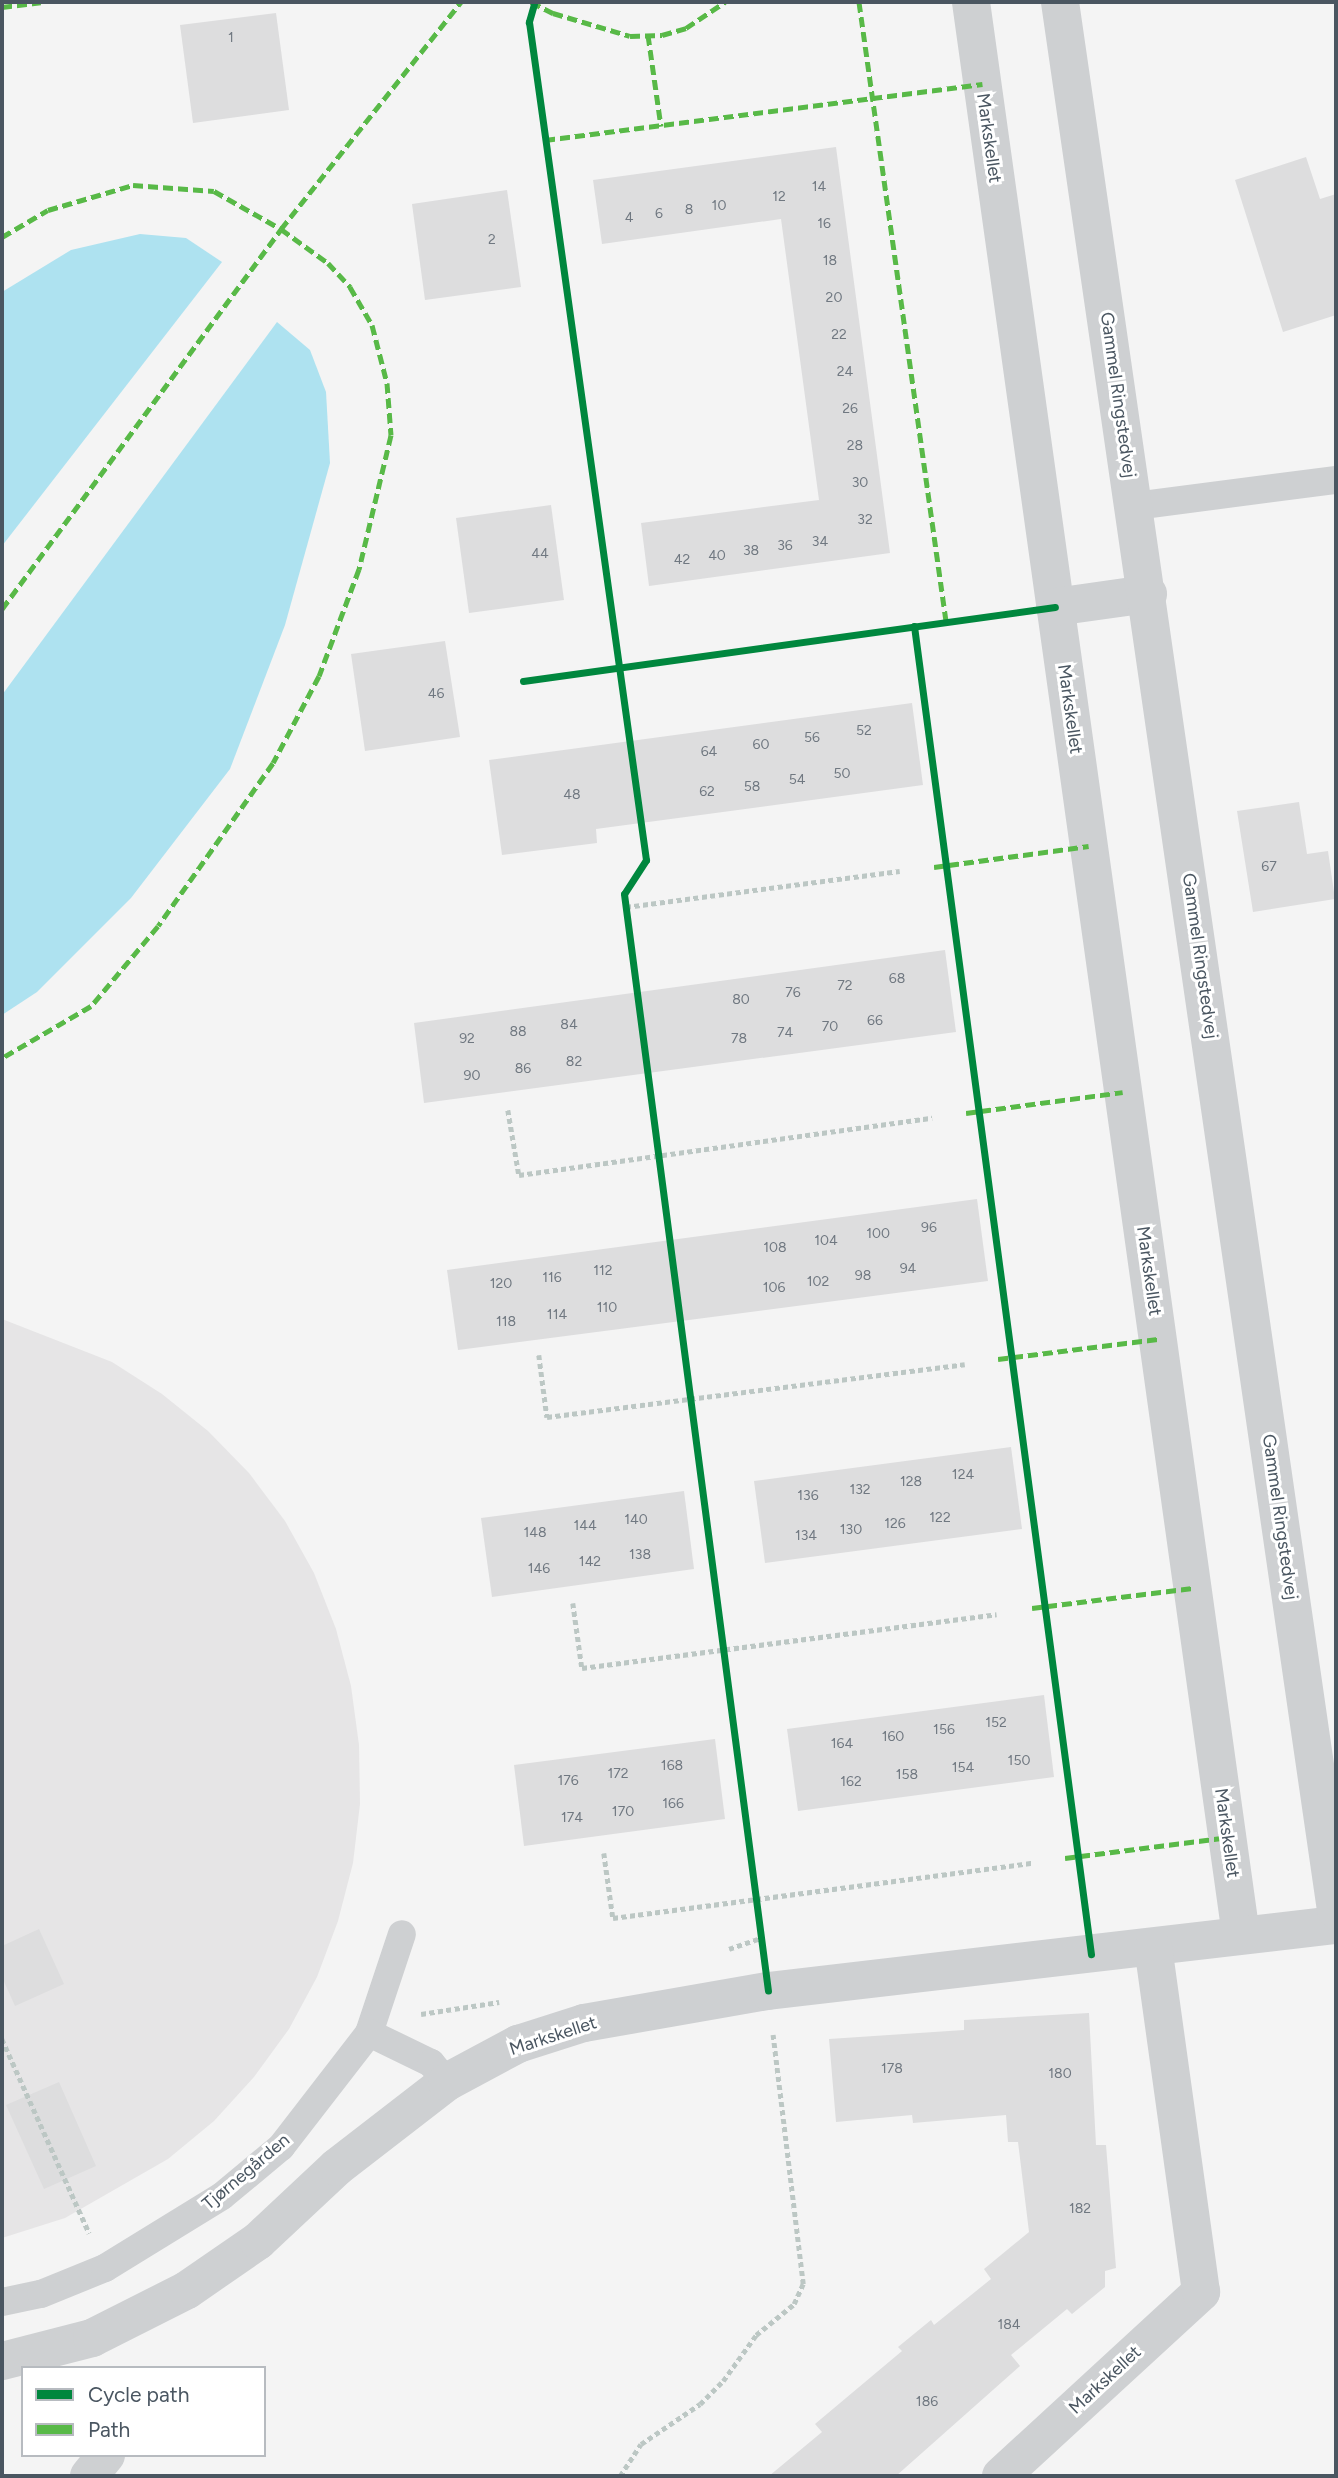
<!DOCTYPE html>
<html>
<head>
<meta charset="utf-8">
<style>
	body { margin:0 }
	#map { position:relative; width:1338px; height:2478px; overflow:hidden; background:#f4f4f4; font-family:Figtree,sans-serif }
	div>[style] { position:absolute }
	.education>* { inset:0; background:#e6e5e6 }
	.water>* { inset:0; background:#aee2f0 }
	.building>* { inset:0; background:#ddddde }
	.path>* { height:4.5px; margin-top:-2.25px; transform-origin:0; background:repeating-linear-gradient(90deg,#bcc7c4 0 5px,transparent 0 8.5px) }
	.service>* { height:28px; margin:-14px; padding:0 14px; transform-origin:14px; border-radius:14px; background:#ced0d2 }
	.minor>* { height:38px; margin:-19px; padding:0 19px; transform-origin:19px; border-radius:19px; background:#ced0d2 }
	.tertiary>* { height:38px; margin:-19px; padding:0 19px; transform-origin:19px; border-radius:19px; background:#ced0d2 }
	.quiet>* { height:5px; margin-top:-2.5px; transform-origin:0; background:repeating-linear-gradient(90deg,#58b947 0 10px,transparent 0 15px) }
	.cycleway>* { height:7px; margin:-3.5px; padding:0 3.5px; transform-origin:3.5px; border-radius:3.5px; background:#00873e }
	span { translate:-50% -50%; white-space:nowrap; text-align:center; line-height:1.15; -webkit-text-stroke:6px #fff; paint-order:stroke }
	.number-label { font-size:14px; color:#707881 }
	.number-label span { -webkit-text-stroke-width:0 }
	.street-label { font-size:18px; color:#4a5661 }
	.frame { position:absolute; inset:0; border:4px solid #4a5661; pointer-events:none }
	.legend { position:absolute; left:21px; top:2366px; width:245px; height:91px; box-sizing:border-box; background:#fff; border:2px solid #b7bbc0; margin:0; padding:9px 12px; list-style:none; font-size:21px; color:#4a5661 }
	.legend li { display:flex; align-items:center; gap:14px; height:35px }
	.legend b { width:35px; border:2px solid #b7bbc0 }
</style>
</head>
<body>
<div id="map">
	<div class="education">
		<i style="clip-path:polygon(2px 1319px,112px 1362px,162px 1394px,208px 1431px,249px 1473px,285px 1521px,314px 1573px,336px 1629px,351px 1686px,359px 1745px,360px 1804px,353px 1863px,338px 1921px,317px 1977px,289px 2029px,254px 2077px,214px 2121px,168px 2159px,65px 2218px,2px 2238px)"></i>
	</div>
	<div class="water">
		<i style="clip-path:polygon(140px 234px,186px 238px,222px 262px,2px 546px,2px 292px,71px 250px)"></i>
		<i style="clip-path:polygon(277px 322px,310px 350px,326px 392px,330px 463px,285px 625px,230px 769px,131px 898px,37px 992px,2px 1015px,2px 695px)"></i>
	</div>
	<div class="building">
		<i style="clip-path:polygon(276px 13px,289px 110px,193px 123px,180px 25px)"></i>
		<i style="clip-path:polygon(836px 147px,890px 553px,649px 586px,641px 523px,819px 500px,781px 219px,602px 244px,593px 180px)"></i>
		<i style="clip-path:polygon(1306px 157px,1320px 199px,1336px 194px,1336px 315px,1283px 332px,1235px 180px)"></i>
		<i style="clip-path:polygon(507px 190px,521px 287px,425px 300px,412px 204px)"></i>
		<i style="clip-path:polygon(551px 505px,564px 600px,469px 613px,456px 518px)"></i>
		<i style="clip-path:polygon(445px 641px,460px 737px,365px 751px,351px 654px)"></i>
		<i style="clip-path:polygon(912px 703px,923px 785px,596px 829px,597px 843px,502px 855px,489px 760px)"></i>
		<i style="clip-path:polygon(1299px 802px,1307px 854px,1328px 851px,1335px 899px,1253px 912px,1237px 811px)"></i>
		<i style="clip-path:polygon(945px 950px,956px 1032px,424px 1103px,414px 1023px)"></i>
		<i style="clip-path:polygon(977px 1199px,988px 1281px,458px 1350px,447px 1270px)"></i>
		<i style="clip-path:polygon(1011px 1447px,1022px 1529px,765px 1563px,754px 1481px)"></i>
		<i style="clip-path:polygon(684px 1491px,694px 1569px,492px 1597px,481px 1518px)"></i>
		<i style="clip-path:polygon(1044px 1695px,1054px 1777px,798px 1811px,787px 1729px)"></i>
		<i style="clip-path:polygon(715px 1739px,725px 1819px,524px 1846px,514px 1765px)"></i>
		<i style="clip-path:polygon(39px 1929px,64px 1984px,15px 2006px,2px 1977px,2px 1946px)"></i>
		<i style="clip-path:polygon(1089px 2013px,1096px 2145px,1106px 2145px,1116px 2268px,1105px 2271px,1105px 2287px,1072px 2314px,1067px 2309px,1011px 2355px,1020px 2366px,896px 2476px,769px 2476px,822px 2432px,815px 2424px,902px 2351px,898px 2347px,931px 2320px,934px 2325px,991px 2279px,984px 2269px,1029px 2232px,1018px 2142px,1008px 2142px,1006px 2115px,913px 2123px,912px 2115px,836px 2122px,829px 2039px,964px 2030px,964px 2020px)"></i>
		<i style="clip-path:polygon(59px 2082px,96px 2166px,44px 2189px,6px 2105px)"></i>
	</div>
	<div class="path">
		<i style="left:626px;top:907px;width:276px;rotate:-7.5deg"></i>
		<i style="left:508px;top:1110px;width:66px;rotate:80.4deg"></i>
		<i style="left:519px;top:1175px;width:417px;rotate:-7.9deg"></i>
		<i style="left:539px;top:1355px;width:63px;rotate:82.6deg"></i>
		<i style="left:547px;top:1417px;width:421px;rotate:-7.2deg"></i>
		<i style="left:573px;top:1603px;width:66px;rotate:82.1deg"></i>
		<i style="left:582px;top:1668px;width:418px;rotate:-7.4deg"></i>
		<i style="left:604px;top:1853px;width:66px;rotate:82.1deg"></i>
		<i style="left:613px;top:1918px;width:423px;rotate:-7.5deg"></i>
		<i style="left:729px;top:1949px;width:34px;rotate:-19deg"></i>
		<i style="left:421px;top:2014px;width:79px;rotate:-8.7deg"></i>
		<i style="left:2px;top:2039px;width:213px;rotate:65.8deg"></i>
		<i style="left:620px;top:2476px;width:38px;rotate:-57deg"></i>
		<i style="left:641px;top:2444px;width:71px;rotate:-34.1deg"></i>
		<i style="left:700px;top:2404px;width:33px;rotate:-45deg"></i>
		<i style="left:723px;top:2381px;width:57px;rotate:-54.3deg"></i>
		<i style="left:756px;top:2335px;width:49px;rotate:-39.2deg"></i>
		<i style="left:794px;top:2304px;width:22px;rotate:-66deg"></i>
		<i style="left:803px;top:2284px;width:251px;rotate:-96.9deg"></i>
	</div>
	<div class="service">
		<i style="left:1135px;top:506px;width:203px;rotate:-7.4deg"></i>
		<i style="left:369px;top:2033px;width:104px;rotate:-71.6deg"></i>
		<i style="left:2px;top:2302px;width:40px;rotate:-12deg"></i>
		<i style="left:41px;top:2294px;width:69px;rotate:-22.1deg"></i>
		<i style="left:105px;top:2268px;width:137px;rotate:-31.6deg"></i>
		<i style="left:222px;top:2196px;width:77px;rotate:-39.7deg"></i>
		<i style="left:281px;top:2147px;width:144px;rotate:-52.3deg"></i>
		<i style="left:369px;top:2033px;width:69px;rotate:25.8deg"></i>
		<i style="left:431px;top:2063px;width:25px;rotate:50deg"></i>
	</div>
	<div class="minor">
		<i style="left:971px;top:2px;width:1952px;rotate:82.05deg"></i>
		<i style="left:1055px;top:607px;width:94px;rotate:-8deg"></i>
		<i style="left:2px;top:2361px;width:93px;rotate:-14.3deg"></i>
		<i style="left:92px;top:2338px;width:106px;rotate:-26.8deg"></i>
		<i style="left:187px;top:2290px;width:86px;rotate:-34.6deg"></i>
		<i style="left:258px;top:2241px;width:108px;rotate:-43.1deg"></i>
		<i style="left:337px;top:2167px;width:139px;rotate:-37.7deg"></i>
		<i style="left:447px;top:2082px;width:81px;rotate:-28.2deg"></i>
		<i style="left:518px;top:2044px;width:69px;rotate:-17.7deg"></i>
		<i style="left:584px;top:2023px;width:187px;rotate:-9.9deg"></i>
		<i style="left:768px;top:1991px;width:572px;rotate:-6.63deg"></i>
		<i style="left:89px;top:2476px;width:27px;rotate:-51deg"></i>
		<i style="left:1001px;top:2476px;width:272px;rotate:-42.6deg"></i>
		<i style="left:1201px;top:2292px;width:347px;rotate:-97.9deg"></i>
	</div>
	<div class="tertiary">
		<i style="left:1060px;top:2px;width:1928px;rotate:81.77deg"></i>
	</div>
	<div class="quiet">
		<i style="left:531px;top:2px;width:25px;rotate:27deg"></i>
		<i style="left:553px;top:13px;width:80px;rotate:16.6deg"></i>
		<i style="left:630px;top:36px;width:32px;rotate:-2deg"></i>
		<i style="left:662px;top:35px;width:25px;rotate:-16deg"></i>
		<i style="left:686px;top:28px;width:47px;rotate:-33.7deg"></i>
		<i style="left:859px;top:2px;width:625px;rotate:82deg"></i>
		<i style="left:2px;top:7px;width:39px;rotate:-7deg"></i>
		<i style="left:648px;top:35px;width:92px;rotate:81.9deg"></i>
		<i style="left:545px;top:140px;width:441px;rotate:-7.3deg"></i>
		<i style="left:2px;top:237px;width:53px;rotate:-30.4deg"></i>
		<i style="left:48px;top:210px;width:89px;rotate:-16.4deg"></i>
		<i style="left:133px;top:185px;width:81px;rotate:4.2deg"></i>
		<i style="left:214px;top:191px;width:77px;rotate:29.6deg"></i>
		<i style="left:281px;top:229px;width:58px;rotate:35.9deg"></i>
		<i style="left:328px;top:263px;width:33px;rotate:47deg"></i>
		<i style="left:350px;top:287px;width:44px;rotate:59.9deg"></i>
		<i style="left:372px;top:325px;width:60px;rotate:75.5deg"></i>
		<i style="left:387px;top:383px;width:52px;rotate:85.6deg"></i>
		<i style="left:391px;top:435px;width:138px;rotate:103.4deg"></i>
		<i style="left:359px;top:569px;width:114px;rotate:110.5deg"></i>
		<i style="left:319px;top:676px;width:98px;rotate:117.9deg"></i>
		<i style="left:273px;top:763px;width:199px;rotate:125.2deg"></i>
		<i style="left:158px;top:926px;width:104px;rotate:129.9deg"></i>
		<i style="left:91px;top:1006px;width:103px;rotate:149.7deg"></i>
		<i style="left:2px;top:609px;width:471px;rotate:-53.7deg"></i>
		<i style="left:281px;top:229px;width:290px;rotate:-51.6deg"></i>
		<i style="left:934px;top:867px;width:156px;rotate:-7.7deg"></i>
		<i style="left:966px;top:1113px;width:158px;rotate:-7.6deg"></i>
		<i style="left:998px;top:1359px;width:161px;rotate:-7.1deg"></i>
		<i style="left:1032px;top:1608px;width:162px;rotate:-7.1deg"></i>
		<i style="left:1065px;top:1858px;width:164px;rotate:-7.3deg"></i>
	</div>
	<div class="cycleway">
		<i style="left:534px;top:4px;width:19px;rotate:106deg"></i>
		<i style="left:529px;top:22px;width:846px;rotate:82.05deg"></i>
		<i style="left:646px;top:860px;width:40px;rotate:122.9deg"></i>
		<i style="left:624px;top:894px;width:1106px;rotate:82.52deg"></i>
		<i style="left:914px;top:626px;width:1340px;rotate:82.41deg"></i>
		<i style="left:523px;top:681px;width:537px;rotate:-7.92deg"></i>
	</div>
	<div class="number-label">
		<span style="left:231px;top:38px">1</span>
		<span style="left:819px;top:187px">14</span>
		<span style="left:779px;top:197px">12</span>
		<span style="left:719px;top:206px">10</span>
		<span style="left:689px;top:210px">8</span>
		<span style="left:659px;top:214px">6</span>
		<span style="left:629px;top:218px">4</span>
		<span style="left:824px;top:224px">16</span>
		<span style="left:492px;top:240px">2</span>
		<span style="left:830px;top:261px">18</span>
		<span style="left:834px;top:298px">20</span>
		<span style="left:839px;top:335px">22</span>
		<span style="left:845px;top:372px">24</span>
		<span style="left:850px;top:409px">26</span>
		<span style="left:855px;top:446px">28</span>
		<span style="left:860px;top:483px">30</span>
		<span style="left:865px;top:520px">32</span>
		<span style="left:820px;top:542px">34</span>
		<span style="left:785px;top:546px">36</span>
		<span style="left:751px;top:551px">38</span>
		<span style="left:540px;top:554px">44</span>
		<span style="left:717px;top:556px">40</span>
		<span style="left:682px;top:560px">42</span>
		<span style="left:436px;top:694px">46</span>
		<span style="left:864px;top:731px">52</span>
		<span style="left:812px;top:738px">56</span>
		<span style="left:761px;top:745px">60</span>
		<span style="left:709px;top:752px">64</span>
		<span style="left:842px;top:774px">50</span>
		<span style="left:797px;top:780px">54</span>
		<span style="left:752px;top:787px">58</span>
		<span style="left:707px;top:792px">62</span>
		<span style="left:572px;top:795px">48</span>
		<span style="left:1269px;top:867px">67</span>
		<span style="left:897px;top:979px">68</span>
		<span style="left:845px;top:986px">72</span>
		<span style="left:793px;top:993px">76</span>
		<span style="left:741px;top:1000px">80</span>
		<span style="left:875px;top:1021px">66</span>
		<span style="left:569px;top:1025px">84</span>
		<span style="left:830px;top:1027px">70</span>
		<span style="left:518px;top:1032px">88</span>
		<span style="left:785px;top:1033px">74</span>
		<span style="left:467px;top:1039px">92</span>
		<span style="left:739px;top:1039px">78</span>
		<span style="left:574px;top:1062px">82</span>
		<span style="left:523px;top:1069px">86</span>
		<span style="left:472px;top:1076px">90</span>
		<span style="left:929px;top:1228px">96</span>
		<span style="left:878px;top:1234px">100</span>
		<span style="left:826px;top:1241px">104</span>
		<span style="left:775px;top:1248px">108</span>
		<span style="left:908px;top:1269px">94</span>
		<span style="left:603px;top:1271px">112</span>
		<span style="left:863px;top:1276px">98</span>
		<span style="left:552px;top:1278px">116</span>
		<span style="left:818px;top:1282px">102</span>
		<span style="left:501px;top:1284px">120</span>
		<span style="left:774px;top:1288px">106</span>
		<span style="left:607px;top:1308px">110</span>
		<span style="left:557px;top:1315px">114</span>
		<span style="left:506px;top:1322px">118</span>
		<span style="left:963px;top:1475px">124</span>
		<span style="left:911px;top:1482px">128</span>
		<span style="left:860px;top:1490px">132</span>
		<span style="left:808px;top:1496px">136</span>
		<span style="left:940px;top:1518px">122</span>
		<span style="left:636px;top:1520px">140</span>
		<span style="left:895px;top:1524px">126</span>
		<span style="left:585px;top:1526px">144</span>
		<span style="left:851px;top:1530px">130</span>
		<span style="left:535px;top:1533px">148</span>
		<span style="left:806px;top:1536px">134</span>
		<span style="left:640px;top:1555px">138</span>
		<span style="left:590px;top:1562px">142</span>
		<span style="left:539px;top:1569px">146</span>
		<span style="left:996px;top:1723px">152</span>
		<span style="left:944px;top:1730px">156</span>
		<span style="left:893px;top:1737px">160</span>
		<span style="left:842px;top:1744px">164</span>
		<span style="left:1019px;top:1761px">150</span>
		<span style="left:672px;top:1766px">168</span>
		<span style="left:963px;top:1768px">154</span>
		<span style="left:618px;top:1774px">172</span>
		<span style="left:907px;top:1775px">158</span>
		<span style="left:568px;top:1781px">176</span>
		<span style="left:851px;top:1782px">162</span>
		<span style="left:673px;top:1804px">166</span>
		<span style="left:623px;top:1812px">170</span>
		<span style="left:572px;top:1818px">174</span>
		<span style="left:892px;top:2069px">178</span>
		<span style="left:1060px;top:2074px">180</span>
		<span style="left:1080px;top:2209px">182</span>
		<span style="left:1009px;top:2325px">184</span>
		<span style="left:927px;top:2402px">186</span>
	</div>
	<div class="street-label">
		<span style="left:989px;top:138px;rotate:82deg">Markskellet</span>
		<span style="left:1118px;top:395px;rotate:82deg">Gammel Ringstedvej</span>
		<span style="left:1070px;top:709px;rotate:82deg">Markskellet</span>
		<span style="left:1200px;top:956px;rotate:82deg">Gammel Ringstedvej</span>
		<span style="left:1149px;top:1271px;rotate:82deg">Markskellet</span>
		<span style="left:1280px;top:1517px;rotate:82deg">Gammel Ringstedvej</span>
		<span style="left:1227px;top:1833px;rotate:82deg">Markskellet</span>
		<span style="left:553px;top:2036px;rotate:-18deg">Markskellet</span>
		<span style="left:246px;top:2172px;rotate:-40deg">Tjørnegården</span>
		<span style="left:1105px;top:2380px;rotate:-43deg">Markskellet</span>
	</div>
	<div class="frame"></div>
	<ul class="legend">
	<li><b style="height:9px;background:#00873e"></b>Cycle path</li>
	<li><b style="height:9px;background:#58b947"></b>Path</li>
	</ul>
</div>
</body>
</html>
